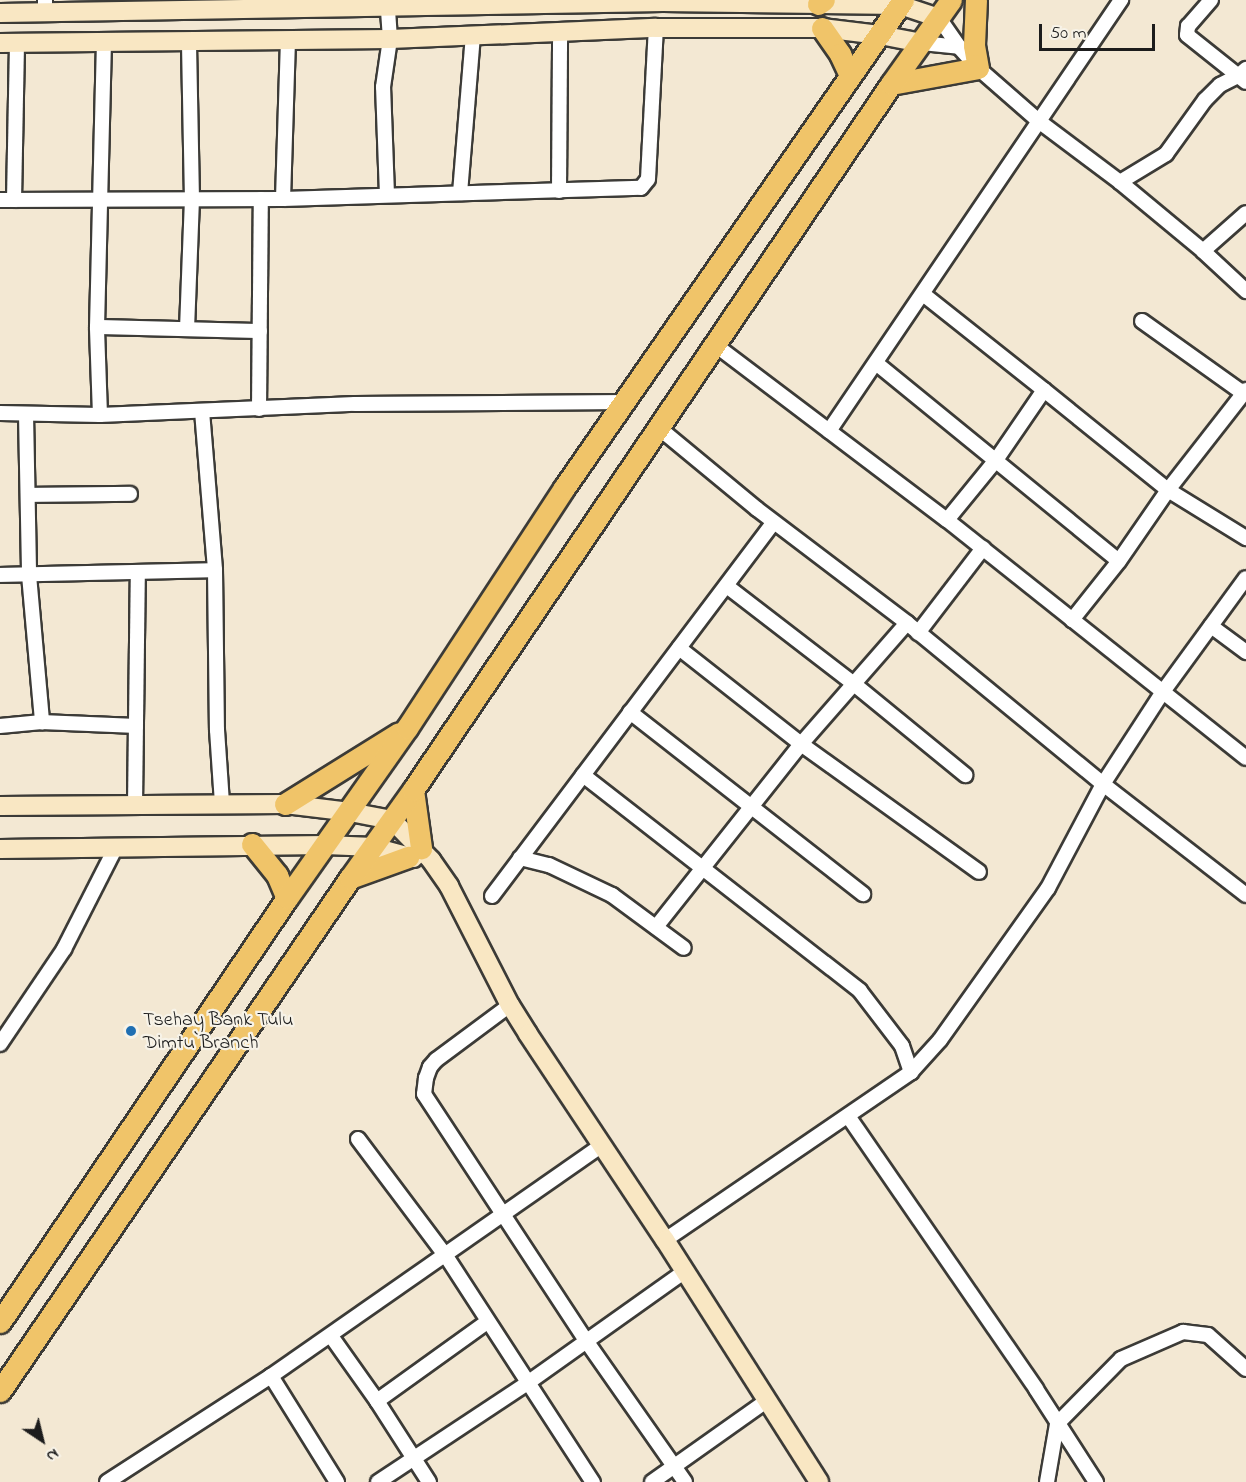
<!DOCTYPE html>
<html>
<head>
<meta charset="utf-8">
<style>
	body { margin:0 }
	#map { position:relative; width:1246px; height:1482px; overflow:hidden; background:#f3e8d3; font-family:"Indie Flower",sans-serif }
	div>[style] { position:absolute }
	.roads { filter:drop-shadow(2px 0 #3c3b37) drop-shadow(-2px 0 #3c3b37) drop-shadow(0 2px #3c3b37) drop-shadow(0 -2px #3c3b37) }
	.street>* { height:14px; margin:-7px; padding:0 7px; transform-origin:7px; border-radius:7px; background:#fff }
	.secondary>* { height:18px; margin:-9px; padding:0 9px; transform-origin:9px; border-radius:9px; background:#f9e7c3 }
	.primary>* { height:21px; margin:-10.5px; padding:0 10.5px; transform-origin:10.5px; border-radius:10.5px; background:#f0c469 }
	.dots>* { width:16px; height:16px; translate:-50% -50%; box-sizing:border-box; border:3px solid #f7f3e8; border-radius:50% }
	span { translate:-50% -50%; white-space:nowrap; text-align:center; line-height:1.15; -webkit-text-stroke:4.5px #f7f3e8; paint-order:stroke }
	.poi-label { font-size:20px; color:#1c1c1c }
	.left { translate:0 -50%; text-align:left }
	.north { position:absolute; left:12px; top:1410px; width:60px; height:60px; -webkit-text-stroke:4px #f7f3e8; paint-order:stroke; rotate:145deg; font-size:16px; font-weight:700; line-height:24px; text-align:center; color:#1c1c1c }
	.north::after { content:''; display:block; margin:auto; width:21px; height:27px; background:#1c1c1c; clip-path:polygon(50% 0,100% 100%,50% 72%,0 100%) }
	.scale { position:absolute; left:1039px; top:24px; width:116px; height:27px; box-sizing:border-box; border:3px solid #1c1c1c; border-top:0; padding-left:8px; font-size:18px; line-height:21px; white-space:nowrap; color:#1c1c1c; -webkit-text-stroke:4px #f7f3e8; paint-order:stroke }
</style>
</head>
<body>
<div id="map">
	<div class="roads">
		<div class="street">
			<i style="left:1211px;top:0;width:35px;rotate:131deg"></i>
			<i style="left:1188px;top:26px;width:9px;rotate:96deg"></i>
			<i style="left:1187px;top:35px;width:75px;rotate:38.5deg"></i>
			<i style="left:45px;top:12px;width:12px;rotate:-90deg"></i>
			<i style="left:939px;top:18px;width:35px;rotate:55deg"></i>
			<i style="left:959px;top:47px;width:28px;rotate:48deg"></i>
			<i style="left:978px;top:68px;width:82px;rotate:41.1deg"></i>
			<i style="left:1040px;top:122px;width:100px;rotate:36.9deg"></i>
			<i style="left:1120px;top:182px;width:108px;rotate:39.7deg"></i>
			<i style="left:1203px;top:251px;width:59px;rotate:42.9deg"></i>
			<i style="left:922px;top:43px;width:37px;rotate:6deg"></i>
			<i style="left:1120px;top:182px;width:54px;rotate:-31.3deg"></i>
			<i style="left:1166px;top:154px;width:67px;rotate:-54.2deg"></i>
			<i style="left:1205px;top:100px;width:21px;rotate:-45deg"></i>
			<i style="left:1220px;top:85px;width:20px;rotate:-27deg"></i>
			<i style="left:1238px;top:76px;width:11px;rotate:-41deg"></i>
			<i style="left:559px;top:191px;width:159px;rotate:-89.6deg"></i>
			<i style="left:460px;top:193px;width:158px;rotate:-85.3deg"></i>
			<i style="left:387px;top:195px;width:108px;rotate:-92.1deg"></i>
			<i style="left:383px;top:87px;width:49px;rotate:-81.7deg"></i>
			<i style="left:390px;top:39px;width:39px;rotate:-94deg"></i>
			<i style="left:283px;top:199px;width:160px;rotate:-88.2deg"></i>
			<i style="left:0;top:200px;width:283px;rotate:-0.2deg"></i>
			<i style="left:283px;top:199px;width:358px;rotate:-1.8deg"></i>
			<i style="left:641px;top:188px;width:11px;rotate:-52deg"></i>
			<i style="left:648px;top:179px;width:151px;rotate:-87deg"></i>
			<i style="left:14px;top:200px;width:156px;rotate:-88.9deg"></i>
			<i style="left:1203px;top:251px;width:57px;rotate:-41.5deg"></i>
			<i style="left:923px;top:294px;width:154px;rotate:38.4deg"></i>
			<i style="left:1044px;top:390px;width:85px;rotate:124.4deg"></i>
			<i style="left:996px;top:460px;width:77px;rotate:129.2deg"></i>
			<i style="left:1142px;top:321px;width:124px;rotate:35.5deg"></i>
			<i style="left:97px;top:327px;width:163px;rotate:1.4deg"></i>
			<i style="left:187px;top:329px;width:129px;rotate:-87.8deg"></i>
			<i style="left:192px;top:200px;width:160px;rotate:-91.1deg"></i>
			<i style="left:714px;top:344px;width:292px;rotate:37.1deg"></i>
			<i style="left:947px;top:520px;width:382px;rotate:38.5deg"></i>
			<i style="left:876px;top:363px;width:313px;rotate:39.2deg"></i>
			<i style="left:1044px;top:390px;width:159px;rotate:38.9deg"></i>
			<i style="left:1168px;top:490px;width:92px;rotate:31.6deg"></i>
			<i style="left:259px;top:409px;width:210px;rotate:-89.5deg"></i>
			<i style="left:202px;top:411px;width:160px;rotate:85.3deg"></i>
			<i style="left:215px;top:570px;width:160px;rotate:89.3deg"></i>
			<i style="left:217px;top:730px;width:74px;rotate:86.1deg"></i>
			<i style="left:0;top:413px;width:100px;rotate:1.1deg"></i>
			<i style="left:100px;top:415px;width:255px;rotate:-2.5deg"></i>
			<i style="left:355px;top:404px;width:271px;rotate:-0.4deg"></i>
			<i style="left:26px;top:414px;width:161px;rotate:88.9deg"></i>
			<i style="left:29px;top:575px;width:148px;rotate:84.9deg"></i>
			<i style="left:100px;top:415px;width:88px;rotate:-92deg"></i>
			<i style="left:97px;top:327px;width:285px;rotate:-88.6deg"></i>
			<i style="left:659px;top:428px;width:127px;rotate:39.6deg"></i>
			<i style="left:757px;top:509px;width:188px;rotate:37.2deg"></i>
			<i style="left:907px;top:623px;width:254px;rotate:39.4deg"></i>
			<i style="left:1103px;top:784px;width:181px;rotate:37.8deg"></i>
			<i style="left:829px;top:431px;width:521px;rotate:-55.88deg"></i>
			<i style="left:28px;top:495px;width:102px;rotate:-0.6deg"></i>
			<i style="left:0;top:575px;width:215px;rotate:-1.3deg"></i>
			<i style="left:728px;top:587px;width:159px;rotate:37.6deg"></i>
			<i style="left:854px;top:684px;width:144px;rotate:39.3deg"></i>
			<i style="left:1072px;top:620px;width:75px;rotate:-51.5deg"></i>
			<i style="left:1119px;top:561px;width:86px;rotate:-55.4deg"></i>
			<i style="left:1168px;top:490px;width:127px;rotate:-52deg"></i>
			<i style="left:1211px;top:626px;width:44px;rotate:36.6deg"></i>
			<i style="left:918px;top:633px;width:107px;rotate:-52.6deg"></i>
			<i style="left:679px;top:648px;width:155px;rotate:38.2deg"></i>
			<i style="left:801px;top:744px;width:219px;rotate:35.7deg"></i>
			<i style="left:630px;top:712px;width:296px;rotate:38deg"></i>
			<i style="left:0;top:726px;width:42px;rotate:-5.4deg"></i>
			<i style="left:42px;top:722px;width:94px;rotate:2.4deg"></i>
			<i style="left:583px;top:775px;width:351px;rotate:37.9deg"></i>
			<i style="left:860px;top:991px;width:69px;rotate:52.6deg"></i>
			<i style="left:902px;top:1046px;width:28px;rotate:71deg"></i>
			<i style="left:135px;top:805px;width:233px;rotate:-89.3deg"></i>
			<i style="left:520px;top:858px;width:30px;rotate:14deg"></i>
			<i style="left:549px;top:865px;width:70px;rotate:25.5deg"></i>
			<i style="left:612px;top:895px;width:89px;rotate:36.4deg"></i>
			<i style="left:492px;top:896px;width:468px;rotate:-53deg"></i>
			<i style="left:656px;top:927px;width:233px;rotate:-51.6deg"></i>
			<i style="left:801px;top:744px;width:161px;rotate:-48.8deg"></i>
			<i style="left:510px;top:1005px;width:92px;rotate:143.4deg"></i>
			<i style="left:436px;top:1060px;width:9px;rotate:131deg"></i>
			<i style="left:430px;top:1067px;width:12px;rotate:110deg"></i>
			<i style="left:426px;top:1078px;width:16px;rotate:97deg"></i>
			<i style="left:424px;top:1094px;width:297px;rotate:56.7deg"></i>
			<i style="left:587px;top:1342px;width:171px;rotate:55deg"></i>
			<i style="left:0;top:1044px;width:115px;rotate:-56deg"></i>
			<i style="left:64px;top:949px;width:114px;rotate:-63deg"></i>
			<i style="left:848px;top:1116px;width:331px;rotate:55.4deg"></i>
			<i style="left:1036px;top:1389px;width:111px;rotate:57.2deg"></i>
			<i style="left:358px;top:1139px;width:146px;rotate:53.1deg"></i>
			<i style="left:446px;top:1256px;width:270px;rotate:57deg"></i>
			<i style="left:665px;top:1240px;width:298px;rotate:-34.3deg"></i>
			<i style="left:911px;top:1072px;width:43px;rotate:-47.8deg"></i>
			<i style="left:940px;top:1040px;width:186px;rotate:-54.6deg"></i>
			<i style="left:1048px;top:888px;width:118px;rotate:-62.1deg"></i>
			<i style="left:1103px;top:784px;width:108px;rotate:-57deg"></i>
			<i style="left:1162px;top:693px;width:142px;rotate:-53.9deg"></i>
			<i style="left:331px;top:1336px;width:80px;rotate:54.7deg"></i>
			<i style="left:377px;top:1401px;width:96px;rotate:57.3deg"></i>
			<i style="left:377px;top:1401px;width:135px;rotate:-35.7deg"></i>
			<i style="left:107px;top:1482px;width:195px;rotate:-32.9deg"></i>
			<i style="left:337px;top:1482px;width:125px;rotate:-121.9deg"></i>
			<i style="left:271px;top:1376px;width:402px;rotate:-34.9deg"></i>
			<i style="left:378px;top:1482px;width:181px;rotate:-33.5deg"></i>
			<i style="left:529px;top:1382px;width:190px;rotate:-35.4deg"></i>
			<i style="left:652px;top:1482px;width:142px;rotate:-35.3deg"></i>
			<i style="left:1047px;top:1482px;width:59px;rotate:-80.2deg"></i>
			<i style="left:1057px;top:1424px;width:91px;rotate:-45.4deg"></i>
			<i style="left:1121px;top:1359px;width:68px;rotate:-23.5deg"></i>
			<i style="left:1183px;top:1332px;width:25px;rotate:7deg"></i>
			<i style="left:1208px;top:1335px;width:51px;rotate:41.8deg"></i>
		</div>
		<div class="secondary">
			<i style="left:0;top:13px;width:663px;rotate:-0.95deg"></i>
			<i style="left:663px;top:2px;width:237px;rotate:0.7deg"></i>
			<i style="left:900px;top:5px;width:41px;rotate:18.4deg"></i>
			<i style="left:0;top:43px;width:390px;rotate:-0.6deg"></i>
			<i style="left:390px;top:39px;width:266px;rotate:-2.4deg"></i>
			<i style="left:656px;top:28px;width:166px"></i>
			<i style="left:822px;top:28px;width:58px;rotate:6.9deg"></i>
			<i style="left:880px;top:35px;width:43px;rotate:10.8deg"></i>
			<i style="left:0;top:806px;width:285px;rotate:-0.4deg"></i>
			<i style="left:285px;top:804px;width:65px;rotate:7deg"></i>
			<i style="left:350px;top:812px;width:43px;rotate:10.8deg"></i>
			<i style="left:392px;top:820px;width:56px;rotate:45.7deg"></i>
			<i style="left:431px;top:860px;width:32px;rotate:55deg"></i>
			<i style="left:449px;top:886px;width:134px;rotate:62.9deg"></i>
			<i style="left:510px;top:1005px;width:34px;rotate:58deg"></i>
			<i style="left:528px;top:1034px;width:247px;rotate:56.4deg"></i>
			<i style="left:665px;top:1240px;width:287px;rotate:57.5deg"></i>
			<i style="left:0;top:849px;width:326px;rotate:-0.7deg"></i>
			<i style="left:326px;top:845px;width:47px;rotate:2.4deg"></i>
			<i style="left:373px;top:847px;width:42px;rotate:15deg"></i>
		</div>
		<div class="primary">
			<i style="left:818px;top:4px;width:7px;rotate:-34deg"></i>
			<i style="left:822px;top:28px;width:32px;rotate:55deg"></i>
			<i style="left:840px;top:54px;width:23px;rotate:65deg"></i>
			<i style="left:891px;top:84px;width:88px;rotate:-10.4deg"></i>
			<i style="left:978px;top:68px;width:23px;rotate:-100deg"></i>
			<i style="left:974px;top:45px;width:45px;rotate:-87.5deg"></i>
			<i style="left:413px;top:790px;width:59px;rotate:82.1deg"></i>
			<i style="left:285px;top:804px;width:134px;rotate:-31.9deg"></i>
			<i style="left:252px;top:844px;width:40px;rotate:51deg"></i>
			<i style="left:277px;top:875px;width:25px;rotate:67deg"></i>
			<i style="left:350px;top:878px;width:62px;rotate:-19.9deg"></i>
			<i style="left:0;top:1322px;width:512px;rotate:-55.91deg"></i>
			<i style="left:287px;top:898px;width:208px;rotate:-54.8deg"></i>
			<i style="left:407px;top:728px;width:287px;rotate:-56.8deg"></i>
			<i style="left:564px;top:488px;width:594px;rotate:-55.21deg"></i>
			<i style="left:0;top:1391px;width:621px;rotate:-55.7deg"></i>
			<i style="left:350px;top:878px;width:108px;rotate:-54.4deg"></i>
			<i style="left:413px;top:790px;width:853px;rotate:-55.9deg"></i>
			<i style="left:891px;top:84px;width:103px;rotate:-54.5deg"></i>
		</div>
	</div>
	<div class="dots">
		<i style="left:131px;top:1031px;background:#1f6fb2"></i>
	</div>
	<div class="poi-label">
		<span class="left" style="left:143px;top:1032px">Tsehay Bank Tulu<br>Dimtu Branch</span>
	</div>
	<div class="north">N</div>
	<div class="scale">50 m</div>
</div>
</body>
</html>
